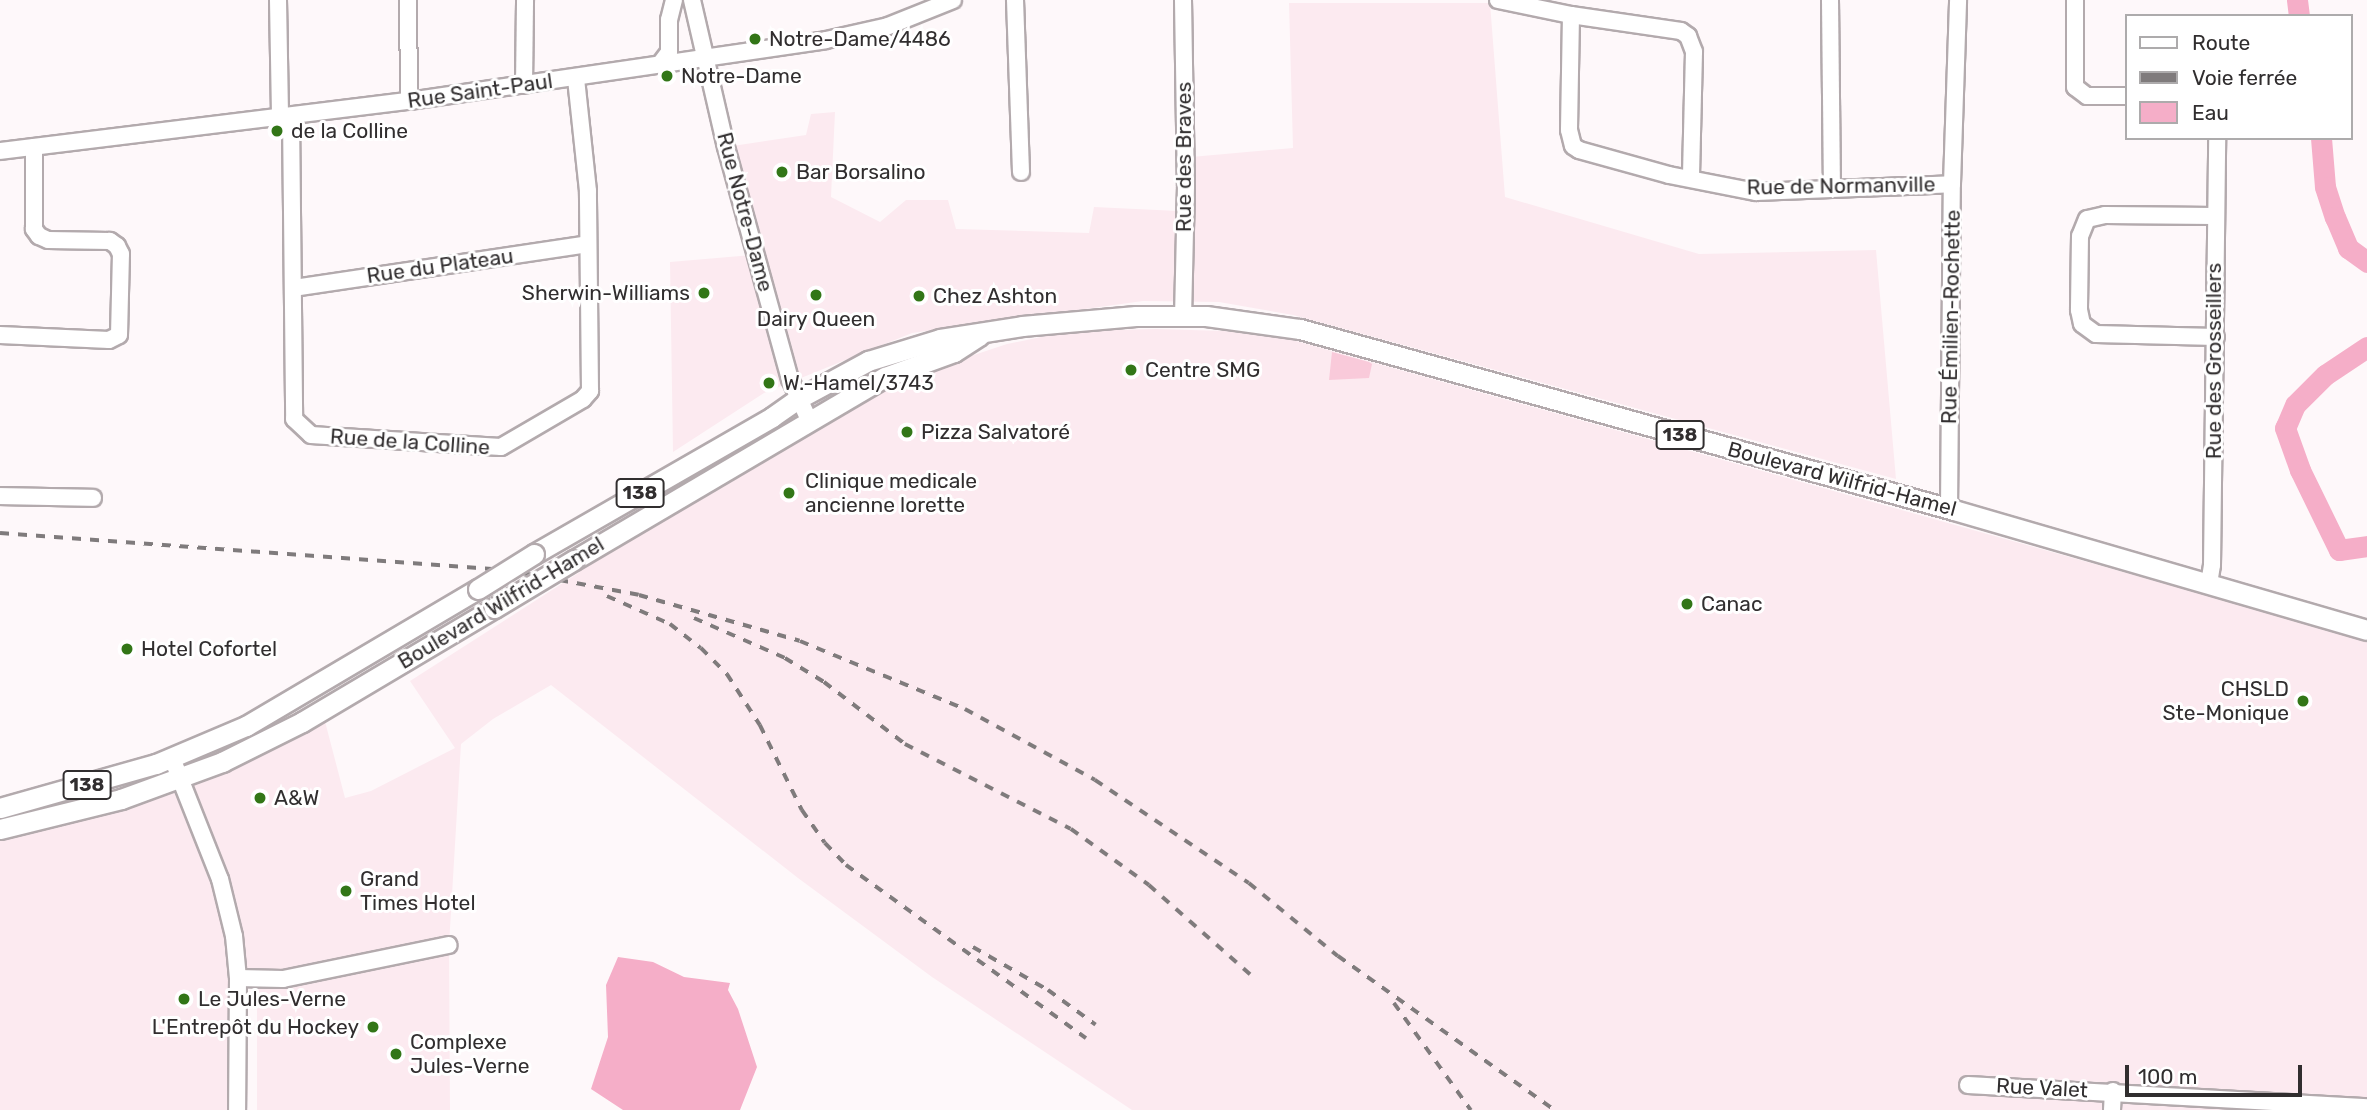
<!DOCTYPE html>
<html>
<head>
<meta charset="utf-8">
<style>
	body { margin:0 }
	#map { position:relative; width:2367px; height:1110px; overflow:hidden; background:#fef8fa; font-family:Rubik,sans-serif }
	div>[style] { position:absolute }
	.built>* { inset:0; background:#fceaf0 }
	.green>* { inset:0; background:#f9cada }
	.water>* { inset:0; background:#f5aec8 }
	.river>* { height:21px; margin:-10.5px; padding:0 10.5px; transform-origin:10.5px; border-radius:10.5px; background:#f5aec8 }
	.roads { filter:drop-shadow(2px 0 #b3aaad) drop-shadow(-2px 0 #b3aaad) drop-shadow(0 2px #b3aaad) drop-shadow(0 -2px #b3aaad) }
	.minor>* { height:16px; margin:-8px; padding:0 8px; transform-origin:8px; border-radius:8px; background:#fff }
	.major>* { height:19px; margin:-9.5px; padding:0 9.5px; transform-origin:9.5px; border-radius:9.5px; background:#fff }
	.rail>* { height:3.5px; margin-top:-1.75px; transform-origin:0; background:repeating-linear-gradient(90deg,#7f7b7c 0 9px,transparent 0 18px) }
	.bridges { filter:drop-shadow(2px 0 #b3aaad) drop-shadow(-2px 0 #b3aaad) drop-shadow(0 2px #b3aaad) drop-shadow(0 -2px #b3aaad) }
	.major-bridge>* { height:19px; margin:-9.5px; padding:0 9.5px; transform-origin:9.5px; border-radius:9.5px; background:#fff }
	.dots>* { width:19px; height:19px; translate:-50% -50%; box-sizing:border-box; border:4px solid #fff; border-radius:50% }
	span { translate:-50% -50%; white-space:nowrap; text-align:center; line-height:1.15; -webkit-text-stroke:6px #fff; paint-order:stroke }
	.shield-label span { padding:2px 5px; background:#fff; border:2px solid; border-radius:5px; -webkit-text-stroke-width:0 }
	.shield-label { font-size:19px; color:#312e2f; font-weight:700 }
	.poi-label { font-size:21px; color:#312e2f }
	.left { translate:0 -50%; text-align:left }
	.right { translate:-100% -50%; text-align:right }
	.street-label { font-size:21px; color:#312e2f }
	.legend { position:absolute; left:2125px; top:14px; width:228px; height:126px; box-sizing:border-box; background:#fff; border:2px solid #adabac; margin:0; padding:9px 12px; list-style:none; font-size:21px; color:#312e2f }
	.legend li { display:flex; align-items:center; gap:14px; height:35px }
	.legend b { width:35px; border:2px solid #adabac }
	.scale { position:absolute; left:2125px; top:1065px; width:177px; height:32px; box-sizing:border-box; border:4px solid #312e2f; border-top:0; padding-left:9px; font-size:21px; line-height:24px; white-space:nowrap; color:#312e2f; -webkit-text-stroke:5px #fff; paint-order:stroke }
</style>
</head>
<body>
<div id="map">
	<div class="built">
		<i style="clip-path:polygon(1289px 3px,1490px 3px,1505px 197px,1699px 254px,1876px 250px,1896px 479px,1293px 315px,1219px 302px,1143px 301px,912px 333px,764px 393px,673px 452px,670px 262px,752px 255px,726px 147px,806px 135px,811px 114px,835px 112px,831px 197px,880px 222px,906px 200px,948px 200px,956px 229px,1089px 233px,1094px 207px,1178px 211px,1180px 158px,1293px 148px)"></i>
		<i style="clip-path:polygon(1156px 329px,1225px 331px,1289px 339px,2367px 640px,2367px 1110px,1132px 1110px,932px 977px,798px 878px,551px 685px,493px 719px,461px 744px,449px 945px,450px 1110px,257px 1110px,257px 979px,239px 978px,237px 1110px,0 1110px,0 829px,102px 805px,322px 710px,345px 798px,371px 791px,455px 748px,410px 681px,580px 572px,575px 548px,867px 396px,953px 362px,1007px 344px,1070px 331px)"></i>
	</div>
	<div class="green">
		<i style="clip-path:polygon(1332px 352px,1369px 362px,1372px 364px,1369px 378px,1329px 380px)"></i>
	</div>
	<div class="water">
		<i style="clip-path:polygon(618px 957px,653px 962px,684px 977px,730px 983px,728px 990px,738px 1009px,757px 1067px,740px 1110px,623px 1110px,591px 1089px,608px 1037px,606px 985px)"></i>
	</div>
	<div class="river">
		<i style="left:2297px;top:0;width:16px;rotate:83deg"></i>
		<i style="left:2321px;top:138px;width:49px;rotate:85.3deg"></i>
		<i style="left:2325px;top:187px;width:32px;rotate:72deg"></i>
		<i style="left:2335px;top:217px;width:34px;rotate:67deg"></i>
		<i style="left:2348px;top:248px;width:24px;rotate:36deg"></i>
		<i style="left:2367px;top:347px;width:50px;rotate:146.3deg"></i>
		<i style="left:2325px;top:375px;width:42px;rotate:135deg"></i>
		<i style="left:2295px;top:405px;width:25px;rotate:113deg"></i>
		<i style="left:2285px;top:428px;width:45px;rotate:70.3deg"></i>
		<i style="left:2300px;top:470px;width:89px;rotate:64deg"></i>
		<i style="left:2339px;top:550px;width:28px;rotate:-8deg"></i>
	</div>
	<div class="roads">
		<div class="minor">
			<i style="left:278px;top:0;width:117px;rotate:89deg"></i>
			<i style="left:408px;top:0;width:101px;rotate:89.4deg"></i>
			<i style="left:692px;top:0;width:151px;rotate:77deg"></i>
			<i style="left:726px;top:147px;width:241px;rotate:74.6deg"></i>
			<i style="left:790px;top:379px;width:45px;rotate:65.1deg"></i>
			<i style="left:1015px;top:0;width:172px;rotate:88deg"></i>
			<i style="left:1183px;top:0;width:186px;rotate:89.1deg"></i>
			<i style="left:1186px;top:186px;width:129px;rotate:91.3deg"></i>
			<i style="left:1498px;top:0;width:75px;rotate:11.6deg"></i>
			<i style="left:1571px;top:15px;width:111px;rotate:8.3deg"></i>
			<i style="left:1681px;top:31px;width:9px;rotate:36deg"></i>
			<i style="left:1688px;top:36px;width:17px;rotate:69deg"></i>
			<i style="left:1694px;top:52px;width:126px;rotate:91.4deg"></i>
			<i style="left:1830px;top:0;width:188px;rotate:89.4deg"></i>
			<i style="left:2075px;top:0;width:87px;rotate:90deg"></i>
			<i style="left:2075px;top:87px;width:15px;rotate:37deg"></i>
			<i style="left:2087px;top:96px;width:40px"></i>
			<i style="left:1571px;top:15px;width:115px;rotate:91deg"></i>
			<i style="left:1569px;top:130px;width:16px;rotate:76deg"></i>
			<i style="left:1573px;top:146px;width:7px;rotate:34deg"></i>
			<i style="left:1579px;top:150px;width:93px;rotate:15.5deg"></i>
			<i style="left:1669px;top:175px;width:89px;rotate:11.1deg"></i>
			<i style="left:1756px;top:192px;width:196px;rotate:-2.3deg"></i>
			<i style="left:660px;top:64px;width:15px;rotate:-53deg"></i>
			<i style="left:669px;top:52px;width:32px;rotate:-90deg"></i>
			<i style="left:669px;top:20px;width:21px;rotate:-76deg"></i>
			<i style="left:524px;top:85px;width:85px;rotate:-89.3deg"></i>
			<i style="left:291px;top:116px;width:303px;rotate:89.4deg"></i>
			<i style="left:294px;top:419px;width:23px;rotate:43deg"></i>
			<i style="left:311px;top:435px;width:190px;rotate:3.6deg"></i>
			<i style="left:501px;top:447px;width:95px;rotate:-30.3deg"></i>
			<i style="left:583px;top:399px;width:11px;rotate:-49deg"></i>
			<i style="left:590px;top:391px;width:200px;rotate:-90.6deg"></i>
			<i style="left:588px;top:191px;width:114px;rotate:-96.1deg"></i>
			<i style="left:0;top:151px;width:412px;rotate:-7deg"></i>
			<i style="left:409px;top:101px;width:421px;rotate:-8.3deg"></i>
			<i style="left:826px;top:40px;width:64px;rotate:-12.7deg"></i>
			<i style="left:888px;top:26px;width:70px;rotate:-21.8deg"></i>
			<i style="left:2214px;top:216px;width:109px;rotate:-179.5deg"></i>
			<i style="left:2105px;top:215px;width:18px;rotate:167deg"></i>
			<i style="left:2087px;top:219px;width:18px;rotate:112deg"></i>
			<i style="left:2080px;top:236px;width:74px;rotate:90.8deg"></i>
			<i style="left:2079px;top:310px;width:14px;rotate:78deg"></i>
			<i style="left:2082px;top:324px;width:17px;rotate:36deg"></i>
			<i style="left:2096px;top:334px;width:120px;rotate:1.4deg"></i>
			<i style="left:294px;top:288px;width:296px;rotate:-8.5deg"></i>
			<i style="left:0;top:335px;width:109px;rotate:2.6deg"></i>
			<i style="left:109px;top:340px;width:11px;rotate:-27deg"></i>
			<i style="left:119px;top:335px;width:81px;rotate:-88.6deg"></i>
			<i style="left:121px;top:254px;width:9px;rotate:-117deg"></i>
			<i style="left:117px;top:246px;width:9px;rotate:-144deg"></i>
			<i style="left:110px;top:241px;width:62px;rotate:-179.1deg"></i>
			<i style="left:48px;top:240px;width:10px;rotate:-156deg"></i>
			<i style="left:39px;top:236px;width:9px;rotate:-126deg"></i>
			<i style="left:34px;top:229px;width:82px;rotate:-90deg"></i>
			<i style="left:0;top:496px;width:93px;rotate:1.2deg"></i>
			<i style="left:1949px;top:509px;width:325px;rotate:-89.5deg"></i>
			<i style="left:1952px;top:184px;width:184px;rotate:-88.1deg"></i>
			<i style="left:2209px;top:584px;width:19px;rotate:-81deg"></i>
			<i style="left:2212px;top:565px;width:427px;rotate:-89.3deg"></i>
			<i style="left:172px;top:758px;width:130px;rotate:68.4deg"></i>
			<i style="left:220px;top:879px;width:59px;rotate:76.2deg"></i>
			<i style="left:234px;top:936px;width:42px;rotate:84.6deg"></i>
			<i style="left:238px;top:978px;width:132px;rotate:90.4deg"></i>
			<i style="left:238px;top:978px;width:45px;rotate:1.3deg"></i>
			<i style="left:283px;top:979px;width:169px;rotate:-11.6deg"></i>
			<i style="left:1968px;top:1085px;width:400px;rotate:3.2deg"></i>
			<i style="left:2112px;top:1110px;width:19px;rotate:-87deg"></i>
		</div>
		<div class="major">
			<i style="left:534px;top:554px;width:275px;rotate:-29.9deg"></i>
			<i style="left:772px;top:417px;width:32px;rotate:-35deg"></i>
			<i style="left:798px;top:399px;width:80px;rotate:-28.5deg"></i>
			<i style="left:868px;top:361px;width:75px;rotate:-17deg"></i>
			<i style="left:940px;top:339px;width:83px;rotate:-9deg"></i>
			<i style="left:1022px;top:326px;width:114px;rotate:-5deg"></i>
			<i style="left:1136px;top:316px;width:70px"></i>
			<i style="left:1206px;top:316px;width:95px;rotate:7.9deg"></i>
			<i style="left:1300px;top:329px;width:679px;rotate:15.47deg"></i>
			<i style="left:1954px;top:510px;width:430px;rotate:16.2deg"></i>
			<i style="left:574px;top:560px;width:361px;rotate:-30.5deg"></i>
			<i style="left:885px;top:377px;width:73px;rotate:-19.9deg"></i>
			<i style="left:954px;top:352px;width:30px;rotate:-33deg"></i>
			<i style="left:0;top:808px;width:162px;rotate:-15.8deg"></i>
			<i style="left:156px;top:764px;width:98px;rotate:-22.9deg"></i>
			<i style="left:246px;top:726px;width:269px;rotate:-30.6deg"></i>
			<i style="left:0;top:829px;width:125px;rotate:-13.9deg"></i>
			<i style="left:121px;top:799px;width:108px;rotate:-20.1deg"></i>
			<i style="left:222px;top:762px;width:89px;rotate:-26.6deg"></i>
			<i style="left:302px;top:722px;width:223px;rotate:-30.7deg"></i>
		</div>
	</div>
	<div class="rail">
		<i style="left:0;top:533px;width:507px;rotate:4.18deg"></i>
		<i style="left:506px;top:570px;width:135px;rotate:10.6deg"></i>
		<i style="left:639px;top:595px;width:167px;rotate:15.9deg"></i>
		<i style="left:800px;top:641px;width:178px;rotate:22.4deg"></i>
		<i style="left:965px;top:709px;width:148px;rotate:28.6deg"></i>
		<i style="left:1095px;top:780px;width:185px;rotate:33.8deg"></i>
		<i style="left:1249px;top:883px;width:115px;rotate:39.4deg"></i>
		<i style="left:1338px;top:956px;width:266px;rotate:35.4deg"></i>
		<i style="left:607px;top:596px;width:69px;rotate:24deg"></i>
		<i style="left:670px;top:624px;width:39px;rotate:38deg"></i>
		<i style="left:701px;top:648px;width:37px;rotate:45deg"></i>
		<i style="left:727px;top:674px;width:61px;rotate:57.1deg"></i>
		<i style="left:760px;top:725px;width:95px;rotate:63.7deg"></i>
		<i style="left:802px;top:810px;width:40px;rotate:55.1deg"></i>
		<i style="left:825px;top:843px;width:30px;rotate:46deg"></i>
		<i style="left:846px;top:865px;width:296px;rotate:35.8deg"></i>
		<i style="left:694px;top:618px;width:99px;rotate:23.7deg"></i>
		<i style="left:785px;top:658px;width:46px;rotate:31.6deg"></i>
		<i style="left:824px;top:682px;width:102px;rotate:37.4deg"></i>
		<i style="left:905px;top:744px;width:186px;rotate:27.1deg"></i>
		<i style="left:1071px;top:829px;width:96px;rotate:35.7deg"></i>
		<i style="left:1149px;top:885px;width:136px;rotate:41.4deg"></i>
		<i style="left:973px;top:947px;width:86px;rotate:29.8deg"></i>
		<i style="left:1048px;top:990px;width:59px;rotate:36.1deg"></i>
		<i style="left:1394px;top:1003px;width:132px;rotate:54.3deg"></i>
	</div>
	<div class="bridges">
		<div class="major-bridge">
			<i style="left:478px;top:589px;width:66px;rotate:-32deg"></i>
			<i style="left:494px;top:608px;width:93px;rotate:-31deg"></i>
		</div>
	</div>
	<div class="dots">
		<i style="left:755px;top:39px;background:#327617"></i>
		<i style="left:667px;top:76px;background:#327617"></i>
		<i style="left:277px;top:131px;background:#327617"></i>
		<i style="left:782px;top:172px;background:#327617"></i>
		<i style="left:704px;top:293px;background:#327617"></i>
		<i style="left:816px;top:295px;background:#327617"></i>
		<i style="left:919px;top:296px;background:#327617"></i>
		<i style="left:1131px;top:370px;background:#327617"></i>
		<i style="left:769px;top:383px;background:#327617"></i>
		<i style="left:907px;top:432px;background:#327617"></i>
		<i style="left:789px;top:493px;background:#327617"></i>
		<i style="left:1687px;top:604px;background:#327617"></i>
		<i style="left:127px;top:649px;background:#327617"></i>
		<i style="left:2303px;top:701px;background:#327617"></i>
		<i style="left:260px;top:798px;background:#327617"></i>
		<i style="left:346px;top:891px;background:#327617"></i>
		<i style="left:184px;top:999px;background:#327617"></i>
		<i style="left:373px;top:1027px;background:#327617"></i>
		<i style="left:396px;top:1054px;background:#327617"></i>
	</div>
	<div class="shield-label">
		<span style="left:1680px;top:435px">138</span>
		<span style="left:640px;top:493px">138</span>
		<span style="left:87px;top:785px">138</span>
	</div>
	<div class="poi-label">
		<span class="left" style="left:769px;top:39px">Notre-Dame/4486</span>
		<span class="left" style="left:681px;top:76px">Notre-Dame</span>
		<span class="left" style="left:291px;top:131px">de la Colline</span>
		<span class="left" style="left:796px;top:172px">Bar Borsalino</span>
		<span class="right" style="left:690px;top:293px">Sherwin-Williams</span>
		<span class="left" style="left:933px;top:296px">Chez Ashton</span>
		<span style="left:816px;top:319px">Dairy Queen</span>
		<span class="left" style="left:1145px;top:370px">Centre SMG</span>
		<span class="left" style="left:783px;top:383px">W.-Hamel/3743</span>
		<span class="left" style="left:921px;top:432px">Pizza Salvatoré</span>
		<span class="left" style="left:805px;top:493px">Clinique medicale<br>ancienne lorette</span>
		<span class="left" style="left:1701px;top:604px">Canac</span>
		<span class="left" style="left:141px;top:649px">Hotel Cofortel</span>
		<span class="right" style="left:2289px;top:701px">CHSLD<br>Ste-Monique</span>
		<span class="left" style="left:274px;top:798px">A&amp;W</span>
		<span class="left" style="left:360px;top:891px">Grand<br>Times Hotel</span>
		<span class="left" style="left:198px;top:999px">Le Jules-Verne</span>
		<span class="right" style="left:359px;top:1027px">L'Entrepôt du Hockey</span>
		<span class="left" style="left:410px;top:1054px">Complexe<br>Jules-Verne</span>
	</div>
	<div class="street-label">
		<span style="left:480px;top:91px;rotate:-8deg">Rue Saint-Paul</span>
		<span style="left:1184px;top:157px;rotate:-90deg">Rue des Braves</span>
		<span style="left:1841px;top:186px;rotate:-1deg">Rue de Normanville</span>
		<span style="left:745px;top:212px;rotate:75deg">Rue Notre-Dame</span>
		<span style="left:440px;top:266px;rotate:-8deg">Rue du Plateau</span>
		<span style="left:1951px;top:317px;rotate:-89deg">Rue Émilien-Rochette</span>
		<span style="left:2214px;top:361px;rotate:-90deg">Rue des Grosseillers</span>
		<span style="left:410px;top:442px;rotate:4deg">Rue de la Colline</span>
		<span style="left:1842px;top:479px;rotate:15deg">Boulevard Wilfrid-Hamel</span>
		<span style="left:501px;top:603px;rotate:-31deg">Boulevard Wilfrid-Hamel</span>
		<span style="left:2042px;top:1088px;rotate:3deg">Rue Valet</span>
	</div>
	<ul class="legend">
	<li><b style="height:9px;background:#fff"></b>Route</li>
	<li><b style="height:9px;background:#7f7b7c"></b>Voie ferrée</li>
	<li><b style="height:19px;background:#f5aec8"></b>Eau</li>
	</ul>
	<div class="scale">100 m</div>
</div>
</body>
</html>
